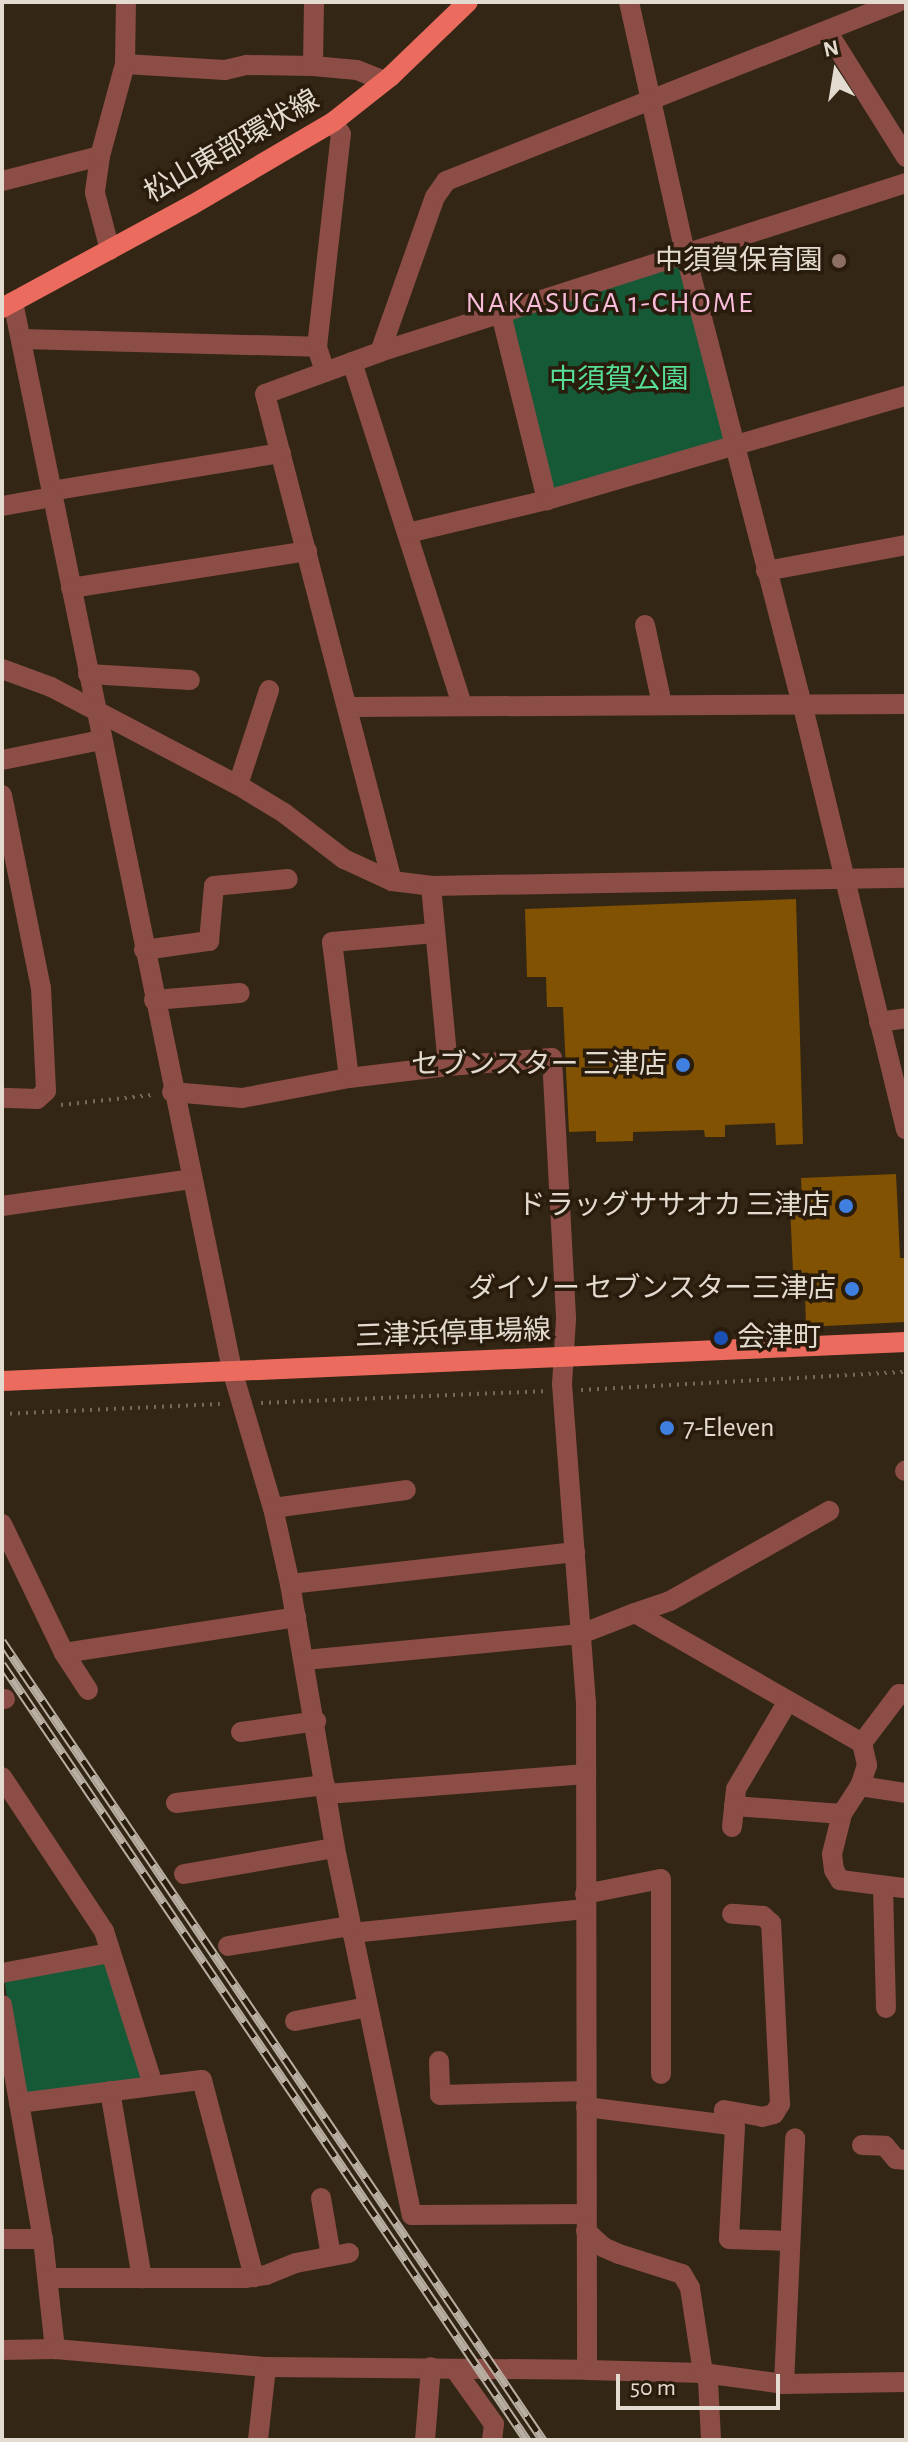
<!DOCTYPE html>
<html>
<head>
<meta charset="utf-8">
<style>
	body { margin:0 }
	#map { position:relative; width:908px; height:2442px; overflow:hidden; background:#332615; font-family:"Alegreya Sans","Noto Sans JP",sans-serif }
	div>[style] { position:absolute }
	.green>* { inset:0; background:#155936 }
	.building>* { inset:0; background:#815201 }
	.path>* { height:4px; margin-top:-2px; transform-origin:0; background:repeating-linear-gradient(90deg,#74695a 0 2px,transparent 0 8px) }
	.minor>* { height:20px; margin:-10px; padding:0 10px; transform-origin:10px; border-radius:10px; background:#8b4d46 }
	.major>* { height:20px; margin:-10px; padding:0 10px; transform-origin:10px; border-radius:10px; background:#eb6c5f }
	.rail>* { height:9px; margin-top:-4.5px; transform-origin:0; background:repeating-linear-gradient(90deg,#291c0c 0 18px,#b8aea2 0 36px); box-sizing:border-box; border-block:2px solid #b8aea2 }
	.dots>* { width:22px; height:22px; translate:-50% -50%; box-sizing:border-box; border:4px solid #291c0c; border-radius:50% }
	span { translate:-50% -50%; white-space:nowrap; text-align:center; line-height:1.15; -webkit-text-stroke:7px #291c0c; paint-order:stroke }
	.street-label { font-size:28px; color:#e3dad0 }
	.poi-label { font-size:28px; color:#e3dad0 }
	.right { translate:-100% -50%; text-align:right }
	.left { translate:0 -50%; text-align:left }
	.park-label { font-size:28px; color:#57df96 }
	.neighbourhood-label { font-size:30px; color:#f9bcda; letter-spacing:2px }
	.frame { position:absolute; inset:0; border:4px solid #e3dad0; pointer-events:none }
	.north { position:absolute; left:796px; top:32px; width:80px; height:80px; -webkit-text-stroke:6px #291c0c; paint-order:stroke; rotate:348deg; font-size:22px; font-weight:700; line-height:32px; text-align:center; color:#e3dad0 }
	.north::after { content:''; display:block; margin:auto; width:28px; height:36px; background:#e3dad0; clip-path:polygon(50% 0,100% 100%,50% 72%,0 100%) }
	.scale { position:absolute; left:616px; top:2374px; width:164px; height:36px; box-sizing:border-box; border:4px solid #e3dad0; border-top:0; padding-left:10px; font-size:24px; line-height:28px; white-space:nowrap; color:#e3dad0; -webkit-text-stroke:6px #291c0c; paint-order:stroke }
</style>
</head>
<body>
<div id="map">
	<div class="green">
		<i style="clip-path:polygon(688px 263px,729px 444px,552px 491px,508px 320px)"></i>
		<i style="clip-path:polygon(105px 1958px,145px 2080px,22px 2095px,4px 1977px)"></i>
	</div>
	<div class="building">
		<i style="clip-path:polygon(796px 899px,803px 1144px,776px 1145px,775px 1123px,725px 1125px,725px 1137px,705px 1137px,704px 1130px,633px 1132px,633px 1141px,596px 1142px,596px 1131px,569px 1132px,563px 1007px,547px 1007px,546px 977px,527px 977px,525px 909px)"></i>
		<i style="clip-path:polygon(896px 1174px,900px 1258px,906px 1258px,906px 1322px,806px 1327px,805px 1294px,794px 1295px,790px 1205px,802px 1205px,801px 1178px)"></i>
	</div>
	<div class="path">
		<i style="left:61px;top:1105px;width:91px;rotate:-6.3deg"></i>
		<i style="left:581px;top:1390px;width:325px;rotate:-3.2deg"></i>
		<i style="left:261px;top:1403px;width:283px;rotate:-2.4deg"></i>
		<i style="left:2px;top:1414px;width:218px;rotate:-2.6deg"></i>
	</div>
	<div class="minor">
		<i style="left:629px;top:2px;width:260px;rotate:77.4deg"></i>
		<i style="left:686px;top:256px;width:462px;rotate:75.5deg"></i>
		<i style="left:802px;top:703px;width:439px;rotate:76.3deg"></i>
		<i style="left:827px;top:31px;width:149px;rotate:57.9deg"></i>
		<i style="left:125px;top:64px;width:100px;rotate:3.4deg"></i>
		<i style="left:225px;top:70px;width:23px;rotate:-13deg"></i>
		<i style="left:247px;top:65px;width:66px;rotate:0.9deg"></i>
		<i style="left:313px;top:66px;width:44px;rotate:5.2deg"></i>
		<i style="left:357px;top:70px;width:29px;rotate:22deg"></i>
		<i style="left:313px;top:66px;width:64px;rotate:-89.1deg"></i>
		<i style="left:100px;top:156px;width:37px;rotate:98deg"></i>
		<i style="left:95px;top:193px;width:59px;rotate:75.3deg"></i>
		<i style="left:2px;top:181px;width:101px;rotate:-14.3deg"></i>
		<i style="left:100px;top:156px;width:95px;rotate:-74.8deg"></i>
		<i style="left:125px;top:64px;width:62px;rotate:-89.1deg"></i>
		<i style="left:906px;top:183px;width:552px;rotate:162.19deg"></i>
		<i style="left:380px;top:352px;width:122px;rotate:159.9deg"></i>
		<i style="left:265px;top:394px;width:503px;rotate:75.38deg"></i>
		<i style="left:392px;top:881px;width:39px;rotate:7deg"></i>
		<i style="left:431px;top:886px;width:475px;rotate:-1deg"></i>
		<i style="left:13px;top:302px;width:1090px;rotate:78.41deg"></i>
		<i style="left:232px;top:1370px;width:144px;rotate:73.5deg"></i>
		<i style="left:273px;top:1508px;width:78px;rotate:77.4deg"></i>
		<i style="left:290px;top:1584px;width:268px;rotate:80.3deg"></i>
		<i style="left:335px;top:1848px;width:375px;rotate:78.2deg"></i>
		<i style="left:412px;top:2215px;width:174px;rotate:-0.3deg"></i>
		<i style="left:501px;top:314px;width:192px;rotate:76.1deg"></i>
		<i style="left:21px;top:339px;width:296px;rotate:1.5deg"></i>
		<i style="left:317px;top:347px;width:26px;rotate:72deg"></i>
		<i style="left:317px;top:347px;width:214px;rotate:-83.6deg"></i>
		<i style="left:341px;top:134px;width:14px;rotate:-124deg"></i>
		<i style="left:380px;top:352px;width:164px;rotate:-70.5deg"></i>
		<i style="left:435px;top:197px;width:19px;rotate:-55deg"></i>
		<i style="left:446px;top:181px;width:485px;rotate:-21.6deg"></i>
		<i style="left:352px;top:362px;width:360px;rotate:72.2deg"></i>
		<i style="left:51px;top:491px;width:233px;rotate:-9.4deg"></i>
		<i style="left:2px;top:506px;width:51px;rotate:-10.2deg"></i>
		<i style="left:408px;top:533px;width:143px;rotate:-13.4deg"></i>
		<i style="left:547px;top:500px;width:374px;rotate:-16.2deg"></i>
		<i style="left:766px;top:571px;width:142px;rotate:-10.5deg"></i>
		<i style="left:71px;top:588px;width:239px;rotate:-8.9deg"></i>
		<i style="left:645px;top:625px;width:81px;rotate:77.9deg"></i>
		<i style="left:2px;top:669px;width:52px;rotate:20.2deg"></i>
		<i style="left:51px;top:687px;width:211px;rotate:27.7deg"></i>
		<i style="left:238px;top:785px;width:54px;rotate:31.3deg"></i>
		<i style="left:284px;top:813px;width:76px;rotate:37.5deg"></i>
		<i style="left:344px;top:859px;width:53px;rotate:24.6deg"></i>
		<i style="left:88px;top:674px;width:102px;rotate:3.4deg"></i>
		<i style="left:348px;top:707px;width:558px;rotate:-0.31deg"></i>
		<i style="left:2px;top:760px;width:101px;rotate:-11.4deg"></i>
		<i style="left:238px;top:785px;width:100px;rotate:-71.9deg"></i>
		<i style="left:2px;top:795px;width:197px;rotate:78.6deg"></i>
		<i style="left:41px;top:988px;width:103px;rotate:87.2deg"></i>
		<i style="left:46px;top:1091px;width:12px;rotate:138deg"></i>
		<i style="left:37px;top:1099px;width:35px;rotate:-178deg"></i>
		<i style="left:431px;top:886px;width:181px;rotate:84.6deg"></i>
		<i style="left:448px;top:1066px;width:104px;rotate:-4.4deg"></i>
		<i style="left:552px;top:1058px;width:261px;rotate:86.9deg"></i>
		<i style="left:566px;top:1319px;width:65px;rotate:93.5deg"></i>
		<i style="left:562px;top:1384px;width:319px;rotate:85.7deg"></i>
		<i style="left:586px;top:1702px;width:668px;rotate:89.91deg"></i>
		<i style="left:144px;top:950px;width:66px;rotate:-7.9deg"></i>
		<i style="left:209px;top:941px;width:55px;rotate:-84.8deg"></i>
		<i style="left:214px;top:886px;width:74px;rotate:-5.4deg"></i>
		<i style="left:154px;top:1000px;width:86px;rotate:-4.7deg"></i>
		<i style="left:879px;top:1022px;width:27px;rotate:-8deg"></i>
		<i style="left:349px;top:1078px;width:137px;rotate:-97.1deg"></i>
		<i style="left:332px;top:942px;width:103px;rotate:-5deg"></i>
		<i style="left:172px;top:1092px;width:70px;rotate:4.9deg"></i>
		<i style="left:242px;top:1098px;width:109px;rotate:-10.6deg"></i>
		<i style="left:349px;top:1078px;width:100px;rotate:-6.9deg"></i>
		<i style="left:2px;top:1206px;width:191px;rotate:-8.1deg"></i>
		<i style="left:905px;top:1471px;width:1px;rotate:-45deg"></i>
		<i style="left:273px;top:1508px;width:134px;rotate:-7.7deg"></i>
		<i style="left:2px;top:1524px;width:143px;rotate:64.3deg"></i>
		<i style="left:64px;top:1653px;width:44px;rotate:57deg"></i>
		<i style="left:290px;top:1584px;width:287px;rotate:-6.4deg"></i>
		<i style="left:635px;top:1613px;width:37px;rotate:-19deg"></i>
		<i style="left:670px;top:1601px;width:183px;rotate:-29.5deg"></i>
		<i style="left:64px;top:1653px;width:235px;rotate:-8.8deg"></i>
		<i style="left:305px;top:1660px;width:277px;rotate:-5.4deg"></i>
		<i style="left:581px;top:1634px;width:58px;rotate:-21.3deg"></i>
		<i style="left:635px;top:1613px;width:262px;rotate:29.8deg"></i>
		<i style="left:862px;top:1743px;width:61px;rotate:-52.9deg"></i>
		<i style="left:899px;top:1694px;width:7px;rotate:8deg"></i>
		<i style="left:2px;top:1699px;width:3px"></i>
		<i style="left:241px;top:1732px;width:76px;rotate:-8.3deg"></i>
		<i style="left:862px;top:1743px;width:23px;rotate:77deg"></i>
		<i style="left:867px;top:1765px;width:22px;rotate:108deg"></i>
		<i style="left:860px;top:1786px;width:33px;rotate:123deg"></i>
		<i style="left:842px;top:1814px;width:41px;rotate:104deg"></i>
		<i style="left:832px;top:1854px;width:16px;rotate:83deg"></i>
		<i style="left:834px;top:1870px;width:12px;rotate:59deg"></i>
		<i style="left:840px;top:1880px;width:64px;rotate:7.2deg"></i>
		<i style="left:2px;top:1777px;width:185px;rotate:56.5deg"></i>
		<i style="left:104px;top:1931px;width:162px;rotate:72.3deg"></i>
		<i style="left:860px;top:1786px;width:47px;rotate:8.7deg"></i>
		<i style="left:327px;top:1794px;width:260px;rotate:-4.4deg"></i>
		<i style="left:176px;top:1803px;width:150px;rotate:-6.9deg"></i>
		<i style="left:734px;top:1806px;width:108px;rotate:4.2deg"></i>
		<i style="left:732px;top:1827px;width:38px;rotate:-84deg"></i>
		<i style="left:736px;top:1789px;width:102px;rotate:-59.4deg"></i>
		<i style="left:184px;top:1874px;width:153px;rotate:-9.8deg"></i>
		<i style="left:883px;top:1886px;width:122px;rotate:88.6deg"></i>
		<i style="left:585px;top:1894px;width:77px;rotate:-11.2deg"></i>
		<i style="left:661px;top:1879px;width:195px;rotate:90deg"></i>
		<i style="left:352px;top:1933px;width:234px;rotate:-5.9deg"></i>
		<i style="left:228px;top:1946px;width:124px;rotate:-9.3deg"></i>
		<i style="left:2px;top:1973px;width:110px;rotate:-10.5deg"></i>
		<i style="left:2px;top:2005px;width:238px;rotate:80.1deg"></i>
		<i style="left:43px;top:2239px;width:111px;rotate:83.8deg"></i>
		<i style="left:295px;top:2021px;width:73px;rotate:-11deg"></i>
		<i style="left:439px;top:2061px;width:34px;rotate:88deg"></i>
		<i style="left:440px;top:2095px;width:146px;rotate:-1.6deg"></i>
		<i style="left:110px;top:2091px;width:190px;rotate:80.3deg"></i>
		<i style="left:19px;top:2103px;width:184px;rotate:-7.2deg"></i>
		<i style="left:202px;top:2080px;width:204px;rotate:75.2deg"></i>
		<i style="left:586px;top:2107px;width:138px;rotate:7.1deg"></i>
		<i style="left:723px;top:2124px;width:11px;rotate:-85deg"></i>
		<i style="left:724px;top:2110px;width:39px;rotate:10deg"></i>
		<i style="left:762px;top:2117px;width:12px;rotate:-14deg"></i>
		<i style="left:774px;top:2114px;width:12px;rotate:-59deg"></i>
		<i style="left:780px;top:2104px;width:181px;rotate:-92.8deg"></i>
		<i style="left:771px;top:1923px;width:11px;rotate:-139deg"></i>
		<i style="left:763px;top:1916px;width:31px;rotate:-176deg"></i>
		<i style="left:723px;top:2124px;width:12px;rotate:14deg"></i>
		<i style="left:735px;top:2127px;width:112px;rotate:93.1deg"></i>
		<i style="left:729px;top:2239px;width:61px;rotate:1.9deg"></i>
		<i style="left:862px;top:2145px;width:23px;rotate:2deg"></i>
		<i style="left:885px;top:2146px;width:17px;rotate:50deg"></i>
		<i style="left:896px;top:2159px;width:10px;rotate:6deg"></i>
		<i style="left:321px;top:2198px;width:59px;rotate:80.2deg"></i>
		<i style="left:586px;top:2231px;width:23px;rotate:43deg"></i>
		<i style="left:603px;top:2247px;width:17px;rotate:24deg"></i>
		<i style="left:619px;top:2254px;width:66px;rotate:17.6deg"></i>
		<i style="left:682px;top:2274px;width:16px;rotate:60deg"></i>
		<i style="left:690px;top:2288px;width:86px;rotate:81.3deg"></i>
		<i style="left:703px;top:2373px;width:9px;rotate:54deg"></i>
		<i style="left:708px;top:2380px;width:60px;rotate:87.1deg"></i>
		<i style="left:2px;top:2239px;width:41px"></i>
		<i style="left:49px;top:2278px;width:196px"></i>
		<i style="left:245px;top:2278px;width:21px;rotate:-8deg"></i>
		<i style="left:266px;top:2275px;width:32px;rotate:-22deg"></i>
		<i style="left:296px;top:2263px;width:54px;rotate:-10.7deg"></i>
		<i style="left:2px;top:2350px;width:53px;rotate:-1.1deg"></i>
		<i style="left:55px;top:2349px;width:212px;rotate:4.9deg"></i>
		<i style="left:266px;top:2367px;width:321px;rotate:0.5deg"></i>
		<i style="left:587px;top:2370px;width:116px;rotate:1.5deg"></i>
		<i style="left:703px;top:2373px;width:82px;rotate:7.7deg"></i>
		<i style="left:784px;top:2384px;width:122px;rotate:-0.9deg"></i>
		<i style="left:456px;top:2371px;width:65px;rotate:54.4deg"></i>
		<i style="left:494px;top:2424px;width:16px;rotate:97deg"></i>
		<i style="left:784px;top:2384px;width:246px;rotate:-87.4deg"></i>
		<i style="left:258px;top:2440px;width:73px;rotate:-83.7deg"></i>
		<i style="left:425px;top:2440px;width:73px;rotate:-85.3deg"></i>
	</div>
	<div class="major">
		<i style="left:2px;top:308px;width:216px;rotate:-28.5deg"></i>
		<i style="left:192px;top:205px;width:164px;rotate:-30.5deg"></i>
		<i style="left:333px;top:122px;width:73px;rotate:-38.3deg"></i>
		<i style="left:390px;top:77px;width:108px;rotate:-43.9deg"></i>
		<i style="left:2px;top:1381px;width:905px;rotate:-2.47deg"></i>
	</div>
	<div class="rail">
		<i style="left:2px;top:1641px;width:965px;rotate:55.9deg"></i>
		<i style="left:2px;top:1664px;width:937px;rotate:55.92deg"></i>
	</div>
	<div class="dots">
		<i style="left:839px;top:261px;background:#8d6e63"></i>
		<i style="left:683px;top:1065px;background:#3f7fe0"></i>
		<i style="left:846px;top:1206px;background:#3f7fe0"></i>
		<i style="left:852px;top:1289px;background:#3f7fe0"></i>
		<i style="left:721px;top:1338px;background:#1a4fb4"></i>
		<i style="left:667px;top:1428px;background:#3f7fe0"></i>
	</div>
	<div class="street-label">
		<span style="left:232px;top:147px;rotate:-30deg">松山東部環状線</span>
		<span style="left:453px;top:1334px;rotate:-2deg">三津浜停車場線</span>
	</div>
	<div class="poi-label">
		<span class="right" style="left:823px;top:261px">中須賀保育園</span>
		<span class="right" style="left:667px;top:1065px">セブンスター 三津店</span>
		<span class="right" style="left:830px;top:1206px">ドラッグササオカ 三津店</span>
		<span class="right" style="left:836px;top:1289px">ダイソー セブンスター三津店</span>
		<span class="left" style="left:737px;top:1338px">会津町</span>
		<span class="left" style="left:683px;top:1428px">7-Eleven</span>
	</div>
	<div class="park-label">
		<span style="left:619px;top:380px">中須賀公園</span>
	</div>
	<div class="neighbourhood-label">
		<span style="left:610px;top:303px">NAKASUGA 1-CHOME</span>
	</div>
	<div class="frame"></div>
	<div class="north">N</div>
	<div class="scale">50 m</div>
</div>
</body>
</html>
